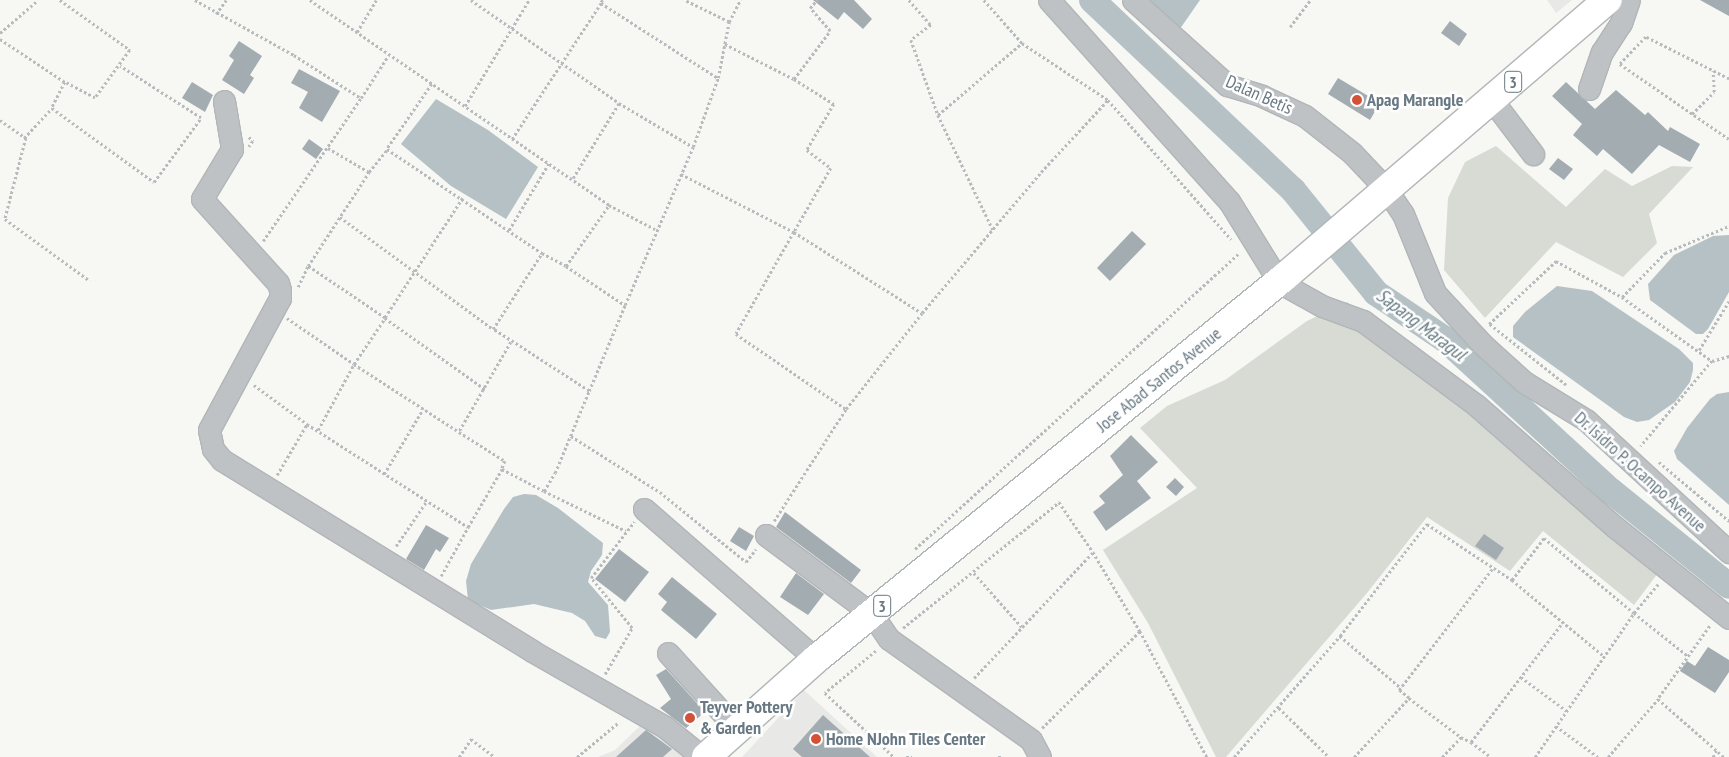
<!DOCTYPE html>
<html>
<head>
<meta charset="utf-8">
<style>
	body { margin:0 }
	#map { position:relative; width:1729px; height:757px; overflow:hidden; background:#f7f7f4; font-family:"PT Sans Narrow",sans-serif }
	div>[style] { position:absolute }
	.built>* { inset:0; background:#e8e8e7 }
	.green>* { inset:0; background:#d7dbd4 }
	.water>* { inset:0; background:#b5c1c5 }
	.river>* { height:26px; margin:-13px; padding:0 13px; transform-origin:13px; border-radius:13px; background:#b5c1c5 }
	.building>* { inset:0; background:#a3acb1 }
	.path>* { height:2.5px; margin-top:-1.25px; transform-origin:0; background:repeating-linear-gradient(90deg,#b8bbbd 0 2.5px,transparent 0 5px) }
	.roads { filter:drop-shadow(1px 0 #b1b6b8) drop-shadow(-1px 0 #b1b6b8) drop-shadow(0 1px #b1b6b8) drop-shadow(0 -1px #b1b6b8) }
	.minor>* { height:21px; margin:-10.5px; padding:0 10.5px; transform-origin:10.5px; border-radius:10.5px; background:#bec2c5 }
	.highway>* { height:28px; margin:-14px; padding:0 14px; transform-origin:14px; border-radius:14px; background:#fff }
	.dots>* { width:14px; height:14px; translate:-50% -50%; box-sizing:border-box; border:2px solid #fff; border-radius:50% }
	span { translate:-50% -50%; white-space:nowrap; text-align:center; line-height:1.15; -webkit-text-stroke:5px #fff; paint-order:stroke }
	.shield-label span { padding:1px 4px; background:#fff; border:1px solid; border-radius:4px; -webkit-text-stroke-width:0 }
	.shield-label { font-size:16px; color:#687983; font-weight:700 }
	.street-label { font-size:18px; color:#687983 }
	.poi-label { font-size:18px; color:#687983; font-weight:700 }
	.left { translate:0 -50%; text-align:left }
	.water-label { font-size:19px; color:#64797f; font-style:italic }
</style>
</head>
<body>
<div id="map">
	<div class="built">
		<i style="clip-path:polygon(1547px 0,1572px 0,1556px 13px)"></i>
		<i style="clip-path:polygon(804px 690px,877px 757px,742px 757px)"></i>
		<i style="clip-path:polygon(645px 721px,692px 757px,598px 757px,615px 750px)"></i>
	</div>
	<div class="green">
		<i style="clip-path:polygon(1496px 146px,1566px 207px,1605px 169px,1632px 186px,1672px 166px,1693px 167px,1649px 214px,1657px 243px,1623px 277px,1556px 242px,1485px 318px,1444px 270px,1448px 198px,1465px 162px)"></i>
		<i style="clip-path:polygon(1347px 302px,1395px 338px,1661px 569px,1634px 605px,1543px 531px,1510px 571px,1427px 517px,1367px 593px,1226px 757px,1216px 757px,1148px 623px,1103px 550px,1197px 488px,1140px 428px,1167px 406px,1225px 380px,1307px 321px)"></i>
	</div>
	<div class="water">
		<i style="clip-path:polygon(1137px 0,1200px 0,1175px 36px)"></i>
		<i style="clip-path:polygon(436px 99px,488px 130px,538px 167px,506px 219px,451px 186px,401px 144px)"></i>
		<i style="clip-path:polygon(1729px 235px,1729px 292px,1708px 329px,1703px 334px,1696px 334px,1650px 300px,1648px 284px,1674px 255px,1713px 236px)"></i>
		<i style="clip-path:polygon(1557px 286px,1592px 291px,1679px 349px,1693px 363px,1693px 370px,1690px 382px,1675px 402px,1649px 420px,1637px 422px,1624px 417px,1513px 337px,1513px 326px,1525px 312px)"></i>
		<i style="clip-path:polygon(1729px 392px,1729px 505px,1677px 459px,1674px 451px,1687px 428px,1710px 399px,1717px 394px)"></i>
		<i style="clip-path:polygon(524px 494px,536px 495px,558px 508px,603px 543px,602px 555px,591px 571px,588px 582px,608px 605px,610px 632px,606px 639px,595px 636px,585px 621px,572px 613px,534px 604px,491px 610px,468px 600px,466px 581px,471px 564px,504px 509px,513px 497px)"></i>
	</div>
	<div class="river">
		<i style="left:1092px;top:0;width:277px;rotate:43.4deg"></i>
		<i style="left:1293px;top:190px;width:132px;rotate:51.1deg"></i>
		<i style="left:1376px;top:293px;width:84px;rotate:33.9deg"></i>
		<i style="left:1446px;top:340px;width:224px;rotate:42.5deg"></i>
		<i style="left:1611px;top:491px;width:151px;rotate:38.8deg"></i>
	</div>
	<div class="building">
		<i style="clip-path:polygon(813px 0,854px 0,872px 19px,863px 29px,844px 12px,838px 20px)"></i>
		<i style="clip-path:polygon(1700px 0,1729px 0,1729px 16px)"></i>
		<i style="clip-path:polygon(1450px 21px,1467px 34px,1459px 46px,1441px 33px)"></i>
		<i style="clip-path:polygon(239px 41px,262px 56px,250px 75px,254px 78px,244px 94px,222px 80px,234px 60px,229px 56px)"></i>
		<i style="clip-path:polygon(299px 69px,340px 91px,322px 122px,299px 108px,308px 92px,291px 83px)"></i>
		<i style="clip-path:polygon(1338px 78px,1380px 103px,1370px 120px,1328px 94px)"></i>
		<i style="clip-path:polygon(192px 82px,213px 95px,205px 112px,182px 98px)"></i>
		<i style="clip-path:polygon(1566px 82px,1595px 109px,1616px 90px,1645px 115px,1648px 112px,1668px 131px,1670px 127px,1700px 144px,1690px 162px,1659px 145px,1632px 174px,1603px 149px,1597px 156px,1573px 135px,1582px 124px,1552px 96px)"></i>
		<i style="clip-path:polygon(309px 139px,323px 149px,316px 159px,302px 149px)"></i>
		<i style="clip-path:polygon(1558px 158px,1573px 169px,1564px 180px,1549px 169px)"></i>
		<i style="clip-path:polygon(1132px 231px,1146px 244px,1110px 281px,1097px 268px)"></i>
		<i style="clip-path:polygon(1131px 435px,1158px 462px,1137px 481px,1151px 498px,1106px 531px,1093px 512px,1105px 503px,1099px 496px,1123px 475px,1110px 456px)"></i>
		<i style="clip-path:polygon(1175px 478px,1184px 487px,1176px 496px,1166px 487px)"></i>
		<i style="clip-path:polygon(785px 512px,861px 570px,851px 583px,776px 527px)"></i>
		<i style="clip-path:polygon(426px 525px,449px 538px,440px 552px,436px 549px,424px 570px,406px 559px)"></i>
		<i style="clip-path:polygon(739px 527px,754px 536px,746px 551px,730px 541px)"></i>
		<i style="clip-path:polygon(1484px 534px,1504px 548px,1496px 560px,1475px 546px)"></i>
		<i style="clip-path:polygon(619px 549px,649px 572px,625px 602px,595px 579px)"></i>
		<i style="clip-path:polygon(796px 573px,824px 594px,808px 615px,780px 597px)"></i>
		<i style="clip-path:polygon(672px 577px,717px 614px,696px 639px,661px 610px,667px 602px,658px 594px)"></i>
		<i style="clip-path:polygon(1708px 647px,1729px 660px,1729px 672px,1715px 693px,1680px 671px,1687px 661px,1695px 666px)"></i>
		<i style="clip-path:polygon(666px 669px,705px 712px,686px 728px,660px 708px,671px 699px,656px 675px)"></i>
		<i style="clip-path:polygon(823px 715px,870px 757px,802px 757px,793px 749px)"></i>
		<i style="clip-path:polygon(646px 730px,672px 749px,663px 757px,616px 757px)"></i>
	</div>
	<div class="path">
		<i style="left:60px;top:0;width:86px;rotate:35.5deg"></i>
		<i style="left:130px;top:50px;width:59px;rotate:126.1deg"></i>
		<i style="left:95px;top:98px;width:34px;rotate:-152deg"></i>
		<i style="left:65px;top:82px;width:29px;rotate:117deg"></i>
		<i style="left:52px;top:108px;width:126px;rotate:36deg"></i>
		<i style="left:154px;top:182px;width:79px;rotate:-53.7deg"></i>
		<i style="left:201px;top:118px;width:96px;rotate:-147.3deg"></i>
		<i style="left:195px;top:0;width:113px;rotate:29.1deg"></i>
		<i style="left:294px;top:55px;width:80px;rotate:32.7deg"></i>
		<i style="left:361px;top:98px;width:50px;rotate:-57.3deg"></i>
		<i style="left:310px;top:0;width:363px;rotate:34.4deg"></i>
		<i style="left:609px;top:205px;width:52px;rotate:27.6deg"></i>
		<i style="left:471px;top:0;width:180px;rotate:34.8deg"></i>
		<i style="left:619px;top:103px;width:86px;rotate:30.7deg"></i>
		<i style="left:603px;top:0;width:4px;rotate:124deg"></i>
		<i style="left:601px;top:3px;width:139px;rotate:32.7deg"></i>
		<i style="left:909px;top:0;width:33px;rotate:49deg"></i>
		<i style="left:931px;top:25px;width:25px;rotate:143deg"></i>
		<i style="left:911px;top:40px;width:80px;rotate:70.2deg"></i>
		<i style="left:938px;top:115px;width:111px;rotate:-40.6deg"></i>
		<i style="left:984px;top:0;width:57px;rotate:48.5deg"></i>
		<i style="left:1022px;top:43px;width:103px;rotate:33.5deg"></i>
		<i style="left:1108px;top:100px;width:186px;rotate:48.5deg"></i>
		<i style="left:216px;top:14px;width:17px;rotate:-54deg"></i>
		<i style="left:729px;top:22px;width:25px;rotate:-63deg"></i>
		<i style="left:1290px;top:27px;width:34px;rotate:-53deg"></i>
		<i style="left:357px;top:32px;width:37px;rotate:-59deg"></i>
		<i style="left:0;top:33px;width:50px;rotate:-41deg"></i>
		<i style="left:0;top:39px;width:78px;rotate:33.5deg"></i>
		<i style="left:725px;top:44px;width:77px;rotate:26.9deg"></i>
		<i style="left:794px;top:79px;width:47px;rotate:32deg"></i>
		<i style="left:834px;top:104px;width:53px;rotate:120.4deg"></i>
		<i style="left:807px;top:150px;width:30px;rotate:37deg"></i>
		<i style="left:831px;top:168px;width:74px;rotate:120deg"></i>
		<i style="left:794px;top:232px;width:151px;rotate:32.3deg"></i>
		<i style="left:794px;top:79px;width:60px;rotate:-53.1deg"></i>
		<i style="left:830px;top:31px;width:30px;rotate:-131deg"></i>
		<i style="left:810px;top:8px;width:11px;rotate:-49deg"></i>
		<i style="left:1729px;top:79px;width:93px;rotate:-153.2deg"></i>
		<i style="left:1646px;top:37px;width:37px;rotate:134deg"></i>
		<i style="left:1620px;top:64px;width:132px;rotate:34.5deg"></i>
		<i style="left:432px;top:84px;width:79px;rotate:124.7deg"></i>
		<i style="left:387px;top:149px;width:187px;rotate:33.9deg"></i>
		<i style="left:542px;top:253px;width:27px;rotate:28deg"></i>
		<i style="left:566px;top:266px;width:75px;rotate:-54.8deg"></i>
		<i style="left:465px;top:106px;width:124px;rotate:-58.9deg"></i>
		<i style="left:1692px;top:114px;width:31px;rotate:-45deg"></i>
		<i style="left:1714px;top:92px;width:21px;rotate:-93deg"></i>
		<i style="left:938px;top:115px;width:127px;rotate:64.4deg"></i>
		<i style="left:0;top:120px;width:32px;rotate:35deg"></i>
		<i style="left:26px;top:138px;width:84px;rotate:104.5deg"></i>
		<i style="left:5px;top:219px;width:105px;rotate:36.1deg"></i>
		<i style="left:249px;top:137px;width:6px;rotate:45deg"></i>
		<i style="left:253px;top:141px;width:7px;rotate:124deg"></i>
		<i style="left:24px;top:138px;width:41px;rotate:-47deg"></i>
		<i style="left:512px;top:139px;width:163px;rotate:-56.8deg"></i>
		<i style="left:328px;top:148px;width:48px;rotate:30.3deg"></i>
		<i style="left:369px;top:172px;width:28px;rotate:-51deg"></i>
		<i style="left:681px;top:174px;width:127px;rotate:27.2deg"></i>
		<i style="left:794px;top:232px;width:117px;rotate:119.6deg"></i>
		<i style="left:736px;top:334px;width:133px;rotate:34.3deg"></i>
		<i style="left:573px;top:178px;width:88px;rotate:-58.5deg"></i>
		<i style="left:463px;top:198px;width:143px;rotate:123deg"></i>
		<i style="left:385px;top:318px;width:123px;rotate:35.4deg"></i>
		<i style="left:340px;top:217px;width:190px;rotate:36.2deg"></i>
		<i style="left:509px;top:230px;width:78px;rotate:-59.2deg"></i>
		<i style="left:263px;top:241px;width:173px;rotate:-55.6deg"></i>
		<i style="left:566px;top:266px;width:71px;rotate:33.5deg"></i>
		<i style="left:625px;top:305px;width:172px;rotate:-66.7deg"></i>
		<i style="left:693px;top:147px;width:73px;rotate:-70.1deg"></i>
		<i style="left:718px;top:78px;width:57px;rotate:-78.9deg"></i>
		<i style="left:729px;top:22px;width:50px;rotate:-153.9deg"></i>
		<i style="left:298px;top:287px;width:23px;rotate:-65deg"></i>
		<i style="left:1622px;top:297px;width:110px;rotate:35.4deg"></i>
		<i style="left:1712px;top:361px;width:111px;rotate:129.9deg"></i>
		<i style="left:287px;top:318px;width:81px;rotate:34.5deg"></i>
		<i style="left:354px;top:364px;width:55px;rotate:-56deg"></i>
		<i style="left:385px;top:318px;width:93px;rotate:-146deg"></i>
		<i style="left:308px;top:266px;width:112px;rotate:-57deg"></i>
		<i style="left:511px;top:342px;width:104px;rotate:120deg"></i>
		<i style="left:459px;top:432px;width:54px;rotate:32.2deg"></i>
		<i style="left:505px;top:461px;width:9px;rotate:111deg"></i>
		<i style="left:502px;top:469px;width:47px;rotate:27.6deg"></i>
		<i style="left:544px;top:491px;width:21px;rotate:-59deg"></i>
		<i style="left:555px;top:473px;width:89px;rotate:-67.5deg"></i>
		<i style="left:589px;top:391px;width:114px;rotate:-147.1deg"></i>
		<i style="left:493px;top:329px;width:90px;rotate:-57.2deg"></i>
		<i style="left:1699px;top:350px;width:57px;rotate:-58.5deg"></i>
		<i style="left:1712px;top:361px;width:18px;rotate:-16deg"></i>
		<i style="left:254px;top:385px;width:66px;rotate:36.3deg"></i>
		<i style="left:307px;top:424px;width:191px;rotate:32.6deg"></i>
		<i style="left:468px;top:527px;width:67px;rotate:-59.6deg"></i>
		<i style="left:1566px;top:385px;width:98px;rotate:-141.6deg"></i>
		<i style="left:1489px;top:324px;width:92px;rotate:-43.2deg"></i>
		<i style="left:1556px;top:261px;width:75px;rotate:28.6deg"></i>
		<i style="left:1622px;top:297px;width:62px;rotate:-45.7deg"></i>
		<i style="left:1665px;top:253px;width:69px;rotate:-22.9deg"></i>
		<i style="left:589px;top:391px;width:93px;rotate:-67.3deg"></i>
		<i style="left:318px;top:430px;width:75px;rotate:-61.4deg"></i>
		<i style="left:354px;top:364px;width:125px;rotate:32.9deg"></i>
		<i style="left:571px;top:436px;width:105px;rotate:32.2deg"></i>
		<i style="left:660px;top:492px;width:111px;rotate:39.1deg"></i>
		<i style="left:746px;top:562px;width:16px;rotate:-52deg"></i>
		<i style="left:1659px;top:462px;width:92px;rotate:40.1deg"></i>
		<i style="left:384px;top:474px;width:76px;rotate:-59deg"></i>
		<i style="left:277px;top:475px;width:59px;rotate:-59.5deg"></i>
		<i style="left:544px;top:491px;width:91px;rotate:26deg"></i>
		<i style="left:774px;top:521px;width:133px;rotate:-57.3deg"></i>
		<i style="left:846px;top:409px;width:122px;rotate:-51.6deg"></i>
		<i style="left:922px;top:313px;width:185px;rotate:-49.8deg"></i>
		<i style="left:1041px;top:172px;width:98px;rotate:-47.1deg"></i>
		<i style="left:396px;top:546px;width:53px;rotate:-55.7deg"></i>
		<i style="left:915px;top:549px;width:440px;rotate:-42.4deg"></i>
		<i style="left:974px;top:573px;width:72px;rotate:48.4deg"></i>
		<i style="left:441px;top:576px;width:56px;rotate:-61.1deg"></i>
		<i style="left:1512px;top:580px;width:119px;rotate:39.6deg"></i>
		<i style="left:1710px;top:626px;width:90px;rotate:125.5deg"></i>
		<i style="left:1658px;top:699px;width:88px;rotate:41.3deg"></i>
		<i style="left:903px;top:628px;width:201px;rotate:-38.9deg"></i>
		<i style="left:1059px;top:502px;width:60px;rotate:55.8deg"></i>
		<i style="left:1093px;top:552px;width:92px;rotate:59.3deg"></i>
		<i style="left:1140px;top:631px;width:143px;rotate:62deg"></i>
		<i style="left:1340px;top:636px;width:80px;rotate:40.4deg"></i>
		<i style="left:876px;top:651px;width:66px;rotate:140.5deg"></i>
		<i style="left:825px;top:693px;width:94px;rotate:42.8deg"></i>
		<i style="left:605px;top:674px;width:53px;rotate:-59.6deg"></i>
		<i style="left:632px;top:628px;width:65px;rotate:-129.4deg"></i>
		<i style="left:591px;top:578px;width:71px;rotate:-52.5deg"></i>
		<i style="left:1521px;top:677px;width:57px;rotate:36.5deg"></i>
		<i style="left:974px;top:678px;width:173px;rotate:-46.6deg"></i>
		<i style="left:1409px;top:698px;width:65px;rotate:36.9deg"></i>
		<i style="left:1279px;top:708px;width:70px;rotate:44.4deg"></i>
		<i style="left:1556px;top:726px;width:52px;rotate:36.4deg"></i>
		<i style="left:1042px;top:728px;width:138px;rotate:-44.7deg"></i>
		<i style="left:1471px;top:742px;width:25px;rotate:37deg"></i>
		<i style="left:459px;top:757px;width:22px;rotate:-56deg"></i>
		<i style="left:471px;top:739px;width:30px;rotate:37deg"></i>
		<i style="left:577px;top:757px;width:55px;rotate:-39.8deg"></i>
		<i style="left:906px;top:757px;width:6px"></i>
		<i style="left:998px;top:757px;width:3px"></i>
		<i style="left:1234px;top:757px;width:161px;rotate:-48.8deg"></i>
		<i style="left:1340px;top:636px;width:142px;rotate:-52.2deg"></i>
		<i style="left:1427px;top:524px;width:102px;rotate:33.4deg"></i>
		<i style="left:1512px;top:580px;width:53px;rotate:-52.7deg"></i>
		<i style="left:1544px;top:538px;width:117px;rotate:39.8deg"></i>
		<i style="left:1634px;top:613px;width:39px;rotate:-50deg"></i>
		<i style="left:1354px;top:757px;width:81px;rotate:-47deg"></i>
		<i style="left:1409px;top:698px;width:13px;rotate:-141deg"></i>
		<i style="left:1399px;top:690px;width:154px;rotate:-52.4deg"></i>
		<i style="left:1442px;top:757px;width:28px;rotate:-46deg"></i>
		<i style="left:1461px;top:737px;width:11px;rotate:27deg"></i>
		<i style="left:1471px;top:742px;width:151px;rotate:-52.5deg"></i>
		<i style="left:1535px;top:757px;width:175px;rotate:-55.5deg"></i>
		<i style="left:1634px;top:613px;width:69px;rotate:38.5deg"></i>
		<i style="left:1608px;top:757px;width:77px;rotate:-49.2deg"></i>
		<i style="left:1713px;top:757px;width:7px;rotate:-63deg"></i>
	</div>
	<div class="roads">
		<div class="minor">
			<i style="left:1049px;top:0;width:270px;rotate:48.2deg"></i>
			<i style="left:1229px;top:201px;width:95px;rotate:58.3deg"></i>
			<i style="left:1279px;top:282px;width:49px;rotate:29.2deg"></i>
			<i style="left:1322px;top:306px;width:44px;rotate:20.1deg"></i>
			<i style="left:1363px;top:321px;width:141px;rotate:36.6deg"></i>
			<i style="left:1476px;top:405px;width:185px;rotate:41.3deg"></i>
			<i style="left:1615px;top:527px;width:146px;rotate:38.6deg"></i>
			<i style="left:1133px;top:0;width:127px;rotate:42.1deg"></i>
			<i style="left:1227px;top:85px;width:37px;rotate:17deg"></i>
			<i style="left:1262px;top:96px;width:47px;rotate:24.9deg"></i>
			<i style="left:1305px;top:116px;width:60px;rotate:38.2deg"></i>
			<i style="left:1352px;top:153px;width:50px;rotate:46.6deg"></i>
			<i style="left:1386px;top:189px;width:30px;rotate:56deg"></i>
			<i style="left:1403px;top:214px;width:85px;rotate:67.9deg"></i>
			<i style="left:1435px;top:293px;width:69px;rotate:47.3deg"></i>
			<i style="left:1482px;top:344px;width:57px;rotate:42.1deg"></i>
			<i style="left:1524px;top:382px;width:73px;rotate:31.5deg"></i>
			<i style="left:1586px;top:420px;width:195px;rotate:42.7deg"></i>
			<i style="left:1589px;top:89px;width:39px;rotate:-71deg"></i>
			<i style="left:1602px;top:52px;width:35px;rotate:-57deg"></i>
			<i style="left:1621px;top:23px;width:24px;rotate:-71deg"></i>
			<i style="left:1492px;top:100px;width:68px;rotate:52.8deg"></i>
			<i style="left:224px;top:101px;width:49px;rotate:80.5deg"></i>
			<i style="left:232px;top:149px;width:58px;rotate:121deg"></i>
			<i style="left:202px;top:199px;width:113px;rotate:47.9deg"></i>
			<i style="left:278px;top:283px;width:7px;rotate:74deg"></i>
			<i style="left:280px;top:290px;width:8px;rotate:90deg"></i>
			<i style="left:280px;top:298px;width:150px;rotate:118.3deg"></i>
			<i style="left:209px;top:430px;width:19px;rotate:78deg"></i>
			<i style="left:213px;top:449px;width:14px;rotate:51deg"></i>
			<i style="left:222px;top:460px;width:364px;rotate:31.6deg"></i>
			<i style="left:532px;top:651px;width:153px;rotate:29.7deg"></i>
			<i style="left:665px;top:727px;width:48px;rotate:39deg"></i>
			<i style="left:644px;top:509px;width:228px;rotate:41.1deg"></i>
			<i style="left:766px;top:535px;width:132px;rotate:36.7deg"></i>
			<i style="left:872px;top:614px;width:30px;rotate:56deg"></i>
			<i style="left:889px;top:639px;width:174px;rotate:35.4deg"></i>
			<i style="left:1031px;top:740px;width:19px;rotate:62deg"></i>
			<i style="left:668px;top:653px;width:103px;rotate:47.8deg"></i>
		</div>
		<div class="highway">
			<i style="left:706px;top:757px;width:147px;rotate:-41.7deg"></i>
			<i style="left:816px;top:659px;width:601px;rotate:-39.2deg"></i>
			<i style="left:1282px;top:279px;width:429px;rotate:-40.6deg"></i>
		</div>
	</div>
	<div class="dots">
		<i style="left:1357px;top:100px;background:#d45137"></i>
		<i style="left:690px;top:718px;background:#d45137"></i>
		<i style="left:816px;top:739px;background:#d45137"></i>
	</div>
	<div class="shield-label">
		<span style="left:1513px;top:82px">3</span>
		<span style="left:882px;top:606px">3</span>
	</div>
	<div class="street-label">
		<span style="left:1259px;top:95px;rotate:24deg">Dalan Betis</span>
		<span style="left:1159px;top:380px;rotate:-39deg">Jose Abad Santos Avenue</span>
		<span style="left:1640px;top:472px;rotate:42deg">Dr. Isidro P. Ocampo Avenue</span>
	</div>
	<div class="poi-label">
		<span class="left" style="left:1367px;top:100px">Apag Marangle</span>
		<span class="left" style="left:700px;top:718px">Teyver Pottery<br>&amp; Garden</span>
		<span class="left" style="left:826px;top:739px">Home NJohn Tiles Center</span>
	</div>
	<div class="water-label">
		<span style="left:1421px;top:325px;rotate:37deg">Sapang Maragul</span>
	</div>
</div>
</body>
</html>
